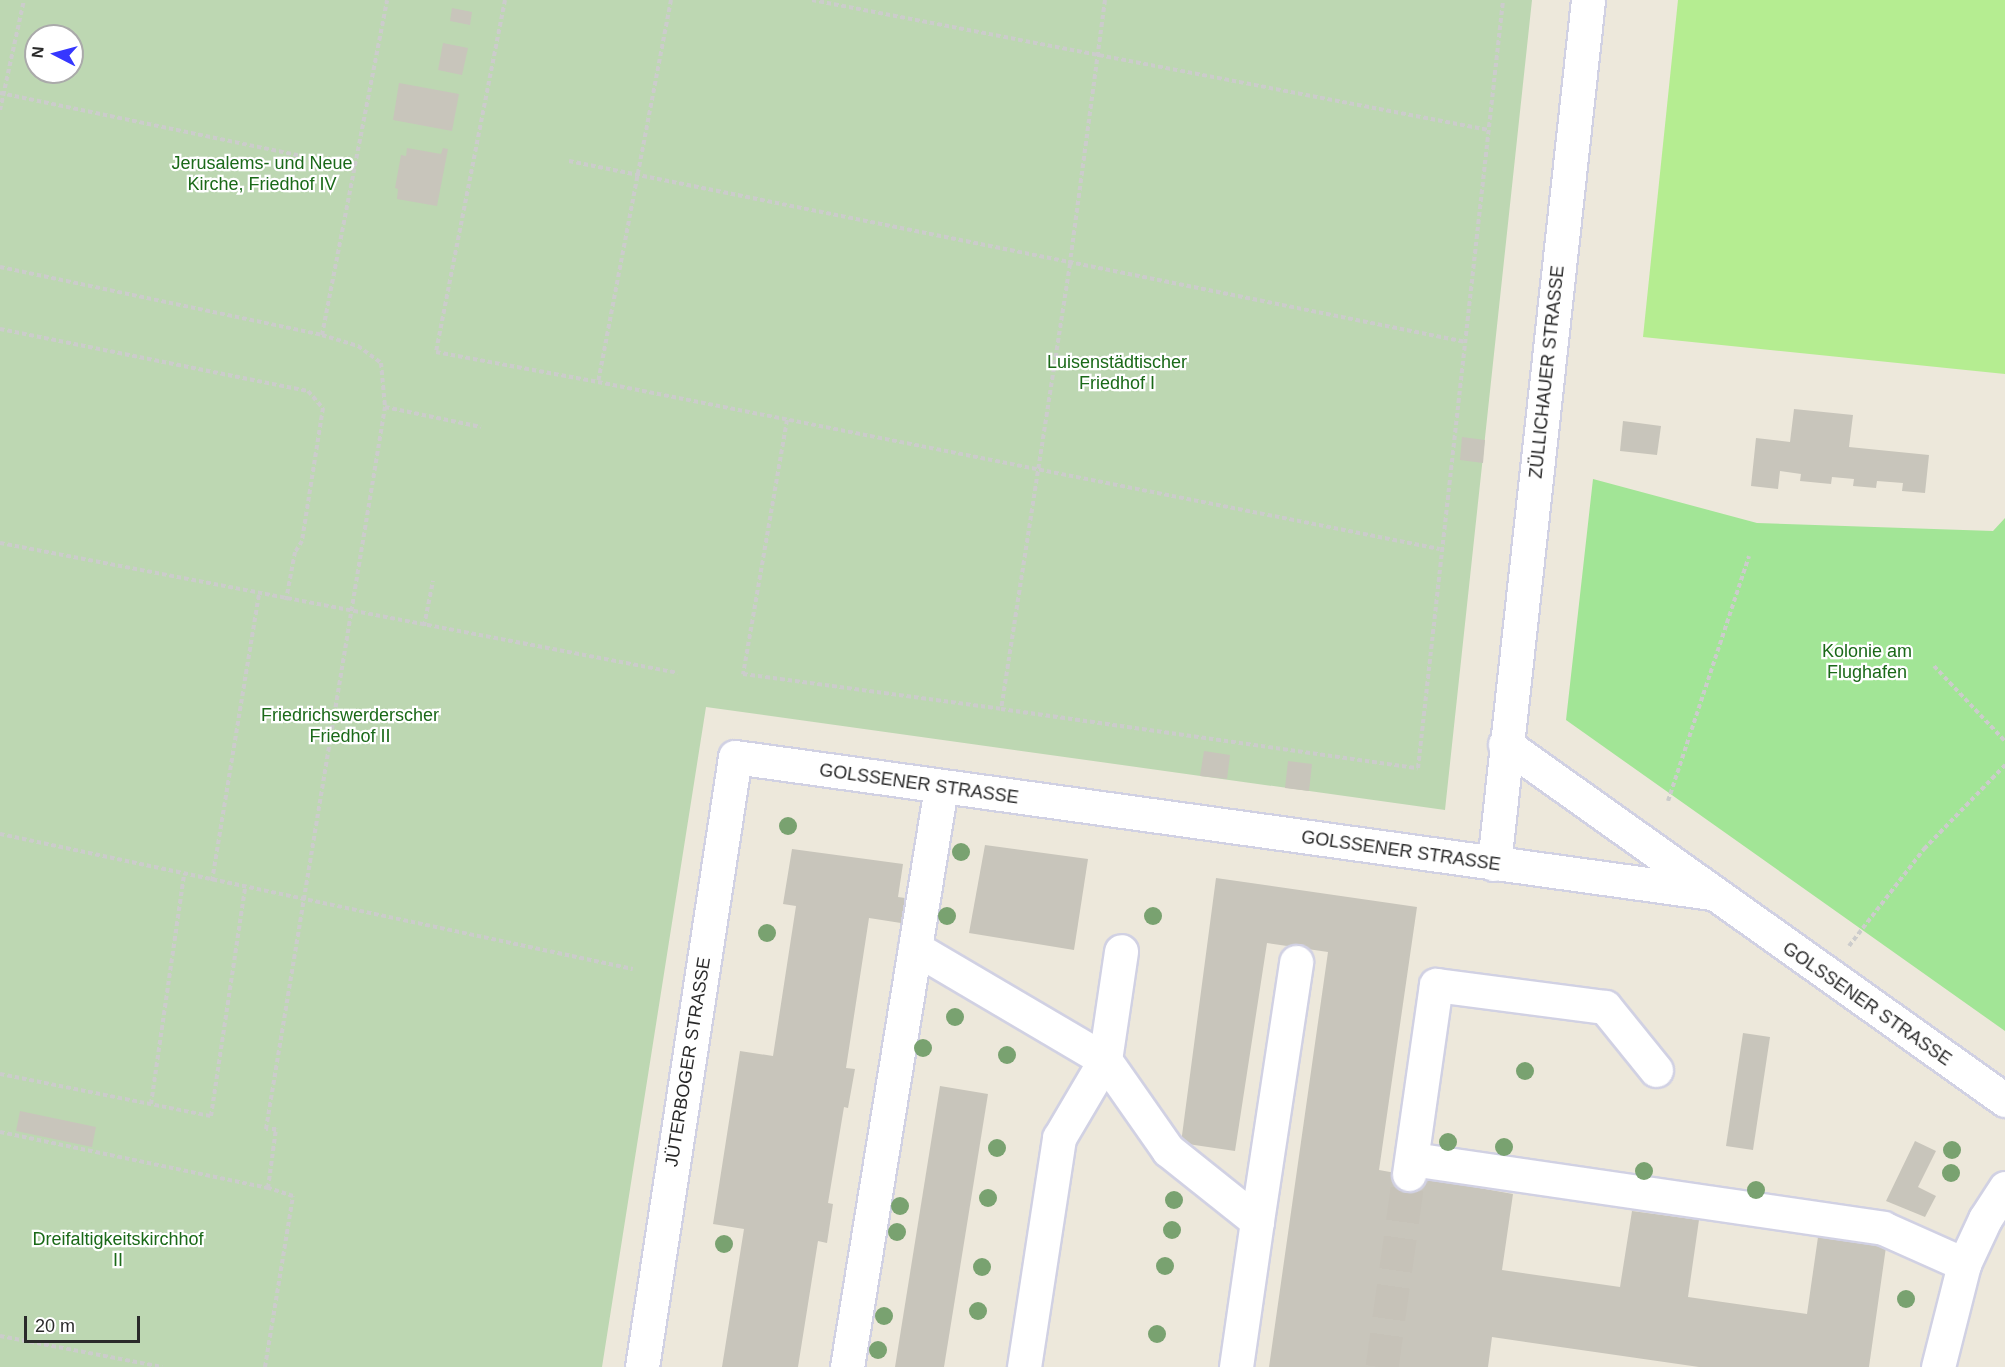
<!DOCTYPE html>
<html>
<head>
<meta charset="utf-8">
<style>
	body { margin:0 }
	#map { position:relative; width:2005px; height:1367px; overflow:hidden; background:#ede8db; font-family:Helvetica,sans-serif }
	div>[style] { position:absolute }
	.green>* { inset:0; background:#a2e596 }
	.cemetery>* { inset:0; background:#bdd7b2 }
	.pitch>* { inset:0; background:#b5ed91 }
	.building>* { inset:0; background:#c8c5bb }
	.minor-tunnel>* { height:33px; margin-top:-16.5px; transform-origin:0; background:repeating-linear-gradient(90deg,#c6c2b8 0 33px,transparent 0 49px) }
	.path>* { height:4px; margin-top:-2px; transform-origin:0; background:repeating-linear-gradient(90deg,#ccc 0 4.5px,transparent 0 7.5px) }
	.roads { filter:drop-shadow(2px 0 #d1d1e3) drop-shadow(-2px 0 #d1d1e3) drop-shadow(0 2px #d1d1e3) drop-shadow(0 -2px #d1d1e3) }
	.minor>* { height:33px; margin:-16.5px; padding:0 16.5px; transform-origin:16.5px; border-radius:16.5px; background:#fff }
	.trees>* { width:18px; height:18px; margin:-9px; border-radius:50%; background:#79a270 }
	span { translate:-50% -50%; white-space:nowrap; text-align:center; line-height:1.15; -webkit-text-stroke:4.5px #fff; paint-order:stroke }
	.park-label { font-size:18px; color:#1a6918 }
	.street-label { font-size:18px; color:#2a2a2a }
	.north { position:absolute; left:24px; top:24px; width:60px; height:60px; box-sizing:border-box; background:#fff; border:2px solid #aaa; border-radius:50%; rotate:276deg; font-size:16px; font-weight:700; line-height:24px; text-align:center; color:#2a2a2a }
	.north::after { content:''; display:block; margin:auto; width:21px; height:27px; background:#3637ff; clip-path:polygon(50% 0,100% 100%,50% 72%,0 100%) }
	.scale { position:absolute; left:24px; top:1316px; width:116px; height:27px; box-sizing:border-box; border:3px solid #2a2a2a; border-top:0; padding-left:8px; font-size:18px; line-height:21px; white-space:nowrap; color:#2a2a2a; -webkit-text-stroke:4px #fff; paint-order:stroke }
</style>
</head>
<body>
<div id="map">
	<div class="green">
		<i style="clip-path:polygon(1593px 479px,1757px 523px,1993px 531px,2005px 518px,2005px 1031px,1566px 720px)"></i>
	</div>
	<div class="cemetery">
		<i style="clip-path:polygon(evenodd,0 0,1532px 0,1445px 810px,706px 707px,602px 1367px,0 1367px,0 0,36px 36px,72px 36px,72px 72px,36px 72px,36px 36px)"></i>
	</div>
	<div class="pitch">
		<i style="clip-path:polygon(1678px 0,2005px 0,2005px 374px,1643px 337px)"></i>
	</div>
	<div class="building">
		<i style="clip-path:polygon(452px 8px,472px 12px,470px 25px,450px 21px)"></i>
		<i style="clip-path:polygon(443px 43px,468px 48px,462px 75px,438px 70px)"></i>
		<i style="clip-path:polygon(399px 83px,459px 94px,452px 131px,393px 120px)"></i>
		<i style="clip-path:polygon(407px 148px,441px 154px,443px 148px,448px 149px,437px 206px,397px 199px,398px 189px,395px 188px,401px 155px,406px 156px)"></i>
		<i style="clip-path:polygon(1794px 409px,1853px 415px,1849px 447px,1929px 455px,1925px 493px,1902px 491px,1903px 483px,1877px 481px,1876px 488px,1853px 486px,1854px 479px,1832px 477px,1831px 484px,1800px 481px,1801px 474px,1780px 471px,1778px 489px,1751px 486px,1756px 438px,1790px 442px)"></i>
		<i style="clip-path:polygon(1623px 421px,1661px 426px,1657px 455px,1620px 451px)"></i>
		<i style="clip-path:polygon(1462px 437px,1485px 440px,1483px 463px,1460px 460px)"></i>
		<i style="clip-path:polygon(1204px 751px,1230px 755px,1227px 779px,1200px 776px)"></i>
		<i style="clip-path:polygon(1288px 761px,1312px 764px,1309px 791px,1285px 788px)"></i>
		<i style="clip-path:polygon(985px 845px,1088px 859px,1074px 950px,969px 933px)"></i>
		<i style="clip-path:polygon(792px 849px,903px 864px,898px 897px,905px 898px,901px 923px,869px 918px,846px 1068px,855px 1069px,848px 1108px,844px 1107px,828px 1203px,833px 1204px,827px 1243px,818px 1241px,798px 1367px,722px 1367px,744px 1229px,713px 1224px,740px 1051px,773px 1056px,796px 906px,783px 904px)"></i>
		<i style="clip-path:polygon(1216px 878px,1417px 907px,1379px 1170px,1513px 1194px,1502px 1270px,1620px 1287px,1632px 1211px,1699px 1220px,1688px 1297px,1807px 1314px,1818px 1237px,1886px 1247px,1869px 1367px,1699px 1367px,1492px 1337px,1488px 1367px,1269px 1367px,1328px 952px,1267px 943px,1235px 1151px,1181px 1143px)"></i>
		<i style="clip-path:polygon(1743px 1033px,1770px 1037px,1753px 1150px,1726px 1146px)"></i>
		<i style="clip-path:polygon(940px 1086px,988px 1094px,944px 1367px,895px 1367px)"></i>
		<i style="clip-path:polygon(20px 1111px,96px 1127px,92px 1147px,16px 1131px)"></i>
		<i style="clip-path:polygon(1915px 1141px,1936px 1151px,1918px 1187px,1936px 1196px,1925px 1217px,1886px 1201px)"></i>
	</div>
	<div class="minor-tunnel">
		<i style="left:1382px;top:1367px;width:195px;rotate:-82deg"></i>
	</div>
	<div class="path">
		<i style="left:505px;top:0;width:359px;rotate:101.1deg"></i>
		<i style="left:436px;top:352px;width:165px;rotate:10.5deg"></i>
		<i style="left:671px;top:0;width:389px;rotate:100.8deg"></i>
		<i style="left:598px;top:382px;width:858px;rotate:11.22deg"></i>
		<i style="left:812px;top:0;width:689px;rotate:10.87deg"></i>
		<i style="left:1105px;top:0;width:266px;rotate:97.6deg"></i>
		<i style="left:1070px;top:264px;width:450px;rotate:98.8deg"></i>
		<i style="left:1001px;top:709px;width:421px;rotate:8.1deg"></i>
		<i style="left:1418px;top:768px;width:773px;rotate:-83.68deg"></i>
		<i style="left:0;top:93px;width:363px;rotate:11.8deg"></i>
		<i style="left:0;top:110px;width:113px;rotate:-77.7deg"></i>
		<i style="left:569px;top:161px;width:915px;rotate:11.41deg"></i>
		<i style="left:0;top:267px;width:329px;rotate:11.9deg"></i>
		<i style="left:322px;top:335px;width:341px;rotate:-79deg"></i>
		<i style="left:0;top:329px;width:314px;rotate:11.4deg"></i>
		<i style="left:308px;top:391px;width:23px;rotate:49deg"></i>
		<i style="left:323px;top:408px;width:135px;rotate:99deg"></i>
		<i style="left:302px;top:541px;width:13px;rotate:122deg"></i>
		<i style="left:295px;top:552px;width:49px;rotate:100.6deg"></i>
		<i style="left:322px;top:335px;width:38px;rotate:17deg"></i>
		<i style="left:358px;top:346px;width:29px;rotate:36deg"></i>
		<i style="left:381px;top:363px;width:44px;rotate:84.8deg"></i>
		<i style="left:787px;top:420px;width:258px;rotate:99.8deg"></i>
		<i style="left:743px;top:674px;width:260px;rotate:7.7deg"></i>
		<i style="left:0;top:543px;width:690px;rotate:10.85deg"></i>
		<i style="left:424px;top:626px;width:46px;rotate:-78.7deg"></i>
		<i style="left:1934px;top:666px;width:103px;rotate:46.6deg"></i>
		<i style="left:1668px;top:801px;width:258px;rotate:-71.7deg"></i>
		<i style="left:0;top:834px;width:647px;rotate:12.04deg"></i>
		<i style="left:212px;top:881px;width:290px;rotate:-80.7deg"></i>
		<i style="left:1849px;top:946px;width:123px;rotate:-52.3deg"></i>
		<i style="left:1924px;top:849px;width:117px;rotate:-46deg"></i>
		<i style="left:0;top:1074px;width:215px;rotate:11.3deg"></i>
		<i style="left:211px;top:1116px;width:231px;rotate:-81.5deg"></i>
		<i style="left:151px;top:1104px;width:231px;rotate:-81.8deg"></i>
		<i style="left:0;top:1132px;width:274px;rotate:11.8deg"></i>
		<i style="left:0;top:1336px;width:165px;rotate:10.8deg"></i>
		<i style="left:265px;top:1367px;width:173px;rotate:-80.7deg"></i>
		<i style="left:293px;top:1196px;width:26px;rotate:-162deg"></i>
		<i style="left:268px;top:1188px;width:60px;rotate:-82.3deg"></i>
		<i style="left:276px;top:1129px;width:10px;rotate:180deg"></i>
		<i style="left:266px;top:1129px;width:732px;rotate:-80.64deg"></i>
		<i style="left:385px;top:407px;width:98px;rotate:11.8deg"></i>
	</div>
	<div class="roads">
		<div class="minor">
			<i style="left:1505px;top:744px;width:614px;rotate:35.45deg"></i>
			<i style="left:1494px;top:864px;width:869px;rotate:-83.79deg"></i>
			<i style="left:915px;top:948px;width:221px;rotate:30.5deg"></i>
			<i style="left:1105px;top:1060px;width:110px;rotate:55deg"></i>
			<i style="left:1168px;top:1150px;width:114px;rotate:38.6deg"></i>
			<i style="left:1257px;top:1221px;width:148px;rotate:98.2deg"></i>
			<i style="left:1412px;top:1159px;width:476px;rotate:8.3deg"></i>
			<i style="left:1883px;top:1228px;width:89px;rotate:24deg"></i>
			<i style="left:1409px;top:1174px;width:191px;rotate:-81.9deg"></i>
			<i style="left:1436px;top:985px;width:170px;rotate:7.4deg"></i>
			<i style="left:1605px;top:1007px;width:81px;rotate:51deg"></i>
			<i style="left:1257px;top:1221px;width:262px;rotate:-81.4deg"></i>
			<i style="left:642px;top:1367px;width:617px;rotate:-81.33deg"></i>
			<i style="left:735px;top:757px;width:985px;rotate:7.93deg"></i>
			<i style="left:847px;top:1367px;width:588px;rotate:-80.79deg"></i>
			<i style="left:1024px;top:1367px;width:232px;rotate:-81.3deg"></i>
			<i style="left:1059px;top:1138px;width:91px;rotate:-59.5deg"></i>
			<i style="left:1105px;top:1060px;width:110px;rotate:-81.6deg"></i>
			<i style="left:1938px;top:1367px;width:106px;rotate:-75.8deg"></i>
			<i style="left:1964px;top:1264px;width:50px;rotate:-65deg"></i>
			<i style="left:1985px;top:1219px;width:37px;rotate:-57deg"></i>
		</div>
	</div>
	<div class="trees">
		<i style="left:788px;top:826px"></i>
		<i style="left:961px;top:852px"></i>
		<i style="left:947px;top:916px"></i>
		<i style="left:1153px;top:916px"></i>
		<i style="left:767px;top:933px"></i>
		<i style="left:955px;top:1017px"></i>
		<i style="left:923px;top:1048px"></i>
		<i style="left:1007px;top:1055px"></i>
		<i style="left:1525px;top:1071px"></i>
		<i style="left:1448px;top:1142px"></i>
		<i style="left:1504px;top:1147px"></i>
		<i style="left:997px;top:1148px"></i>
		<i style="left:1952px;top:1150px"></i>
		<i style="left:1644px;top:1171px"></i>
		<i style="left:1951px;top:1173px"></i>
		<i style="left:1756px;top:1190px"></i>
		<i style="left:988px;top:1198px"></i>
		<i style="left:1174px;top:1200px"></i>
		<i style="left:900px;top:1206px"></i>
		<i style="left:1172px;top:1230px"></i>
		<i style="left:897px;top:1232px"></i>
		<i style="left:724px;top:1244px"></i>
		<i style="left:1165px;top:1266px"></i>
		<i style="left:982px;top:1267px"></i>
		<i style="left:1906px;top:1299px"></i>
		<i style="left:978px;top:1311px"></i>
		<i style="left:884px;top:1316px"></i>
		<i style="left:1157px;top:1334px"></i>
		<i style="left:878px;top:1350px"></i>
	</div>
	<div class="park-label">
		<span style="left:262px;top:174px">Jerusalems- und Neue<br>Kirche, Friedhof IV</span>
		<span style="left:1117px;top:373px">Luisenstädtischer<br>Friedhof I</span>
		<span style="left:1867px;top:662px">Kolonie am<br>Flughafen</span>
		<span style="left:350px;top:726px">Friedrichswerderscher<br>Friedhof II</span>
		<span style="left:118px;top:1250px">Dreifaltigkeitskirchhof<br>II</span>
	</div>
	<div class="street-label">
		<span style="left:1547px;top:372px;rotate:-84deg">ZÜLLICHAUER STRASSE</span>
		<span style="left:919px;top:784px;rotate:8deg">GOLSSENER STRASSE</span>
		<span style="left:1401px;top:851px;rotate:8deg">GOLSSENER STRASSE</span>
		<span style="left:1867px;top:1004px;rotate:35deg">GOLSSENER STRASSE</span>
		<span style="left:688px;top:1062px;rotate:-81deg">JÜTERBOGER STRASSE</span>
	</div>
	<div class="north">N</div>
	<div class="scale">20 m</div>
</div>
</body>
</html>
